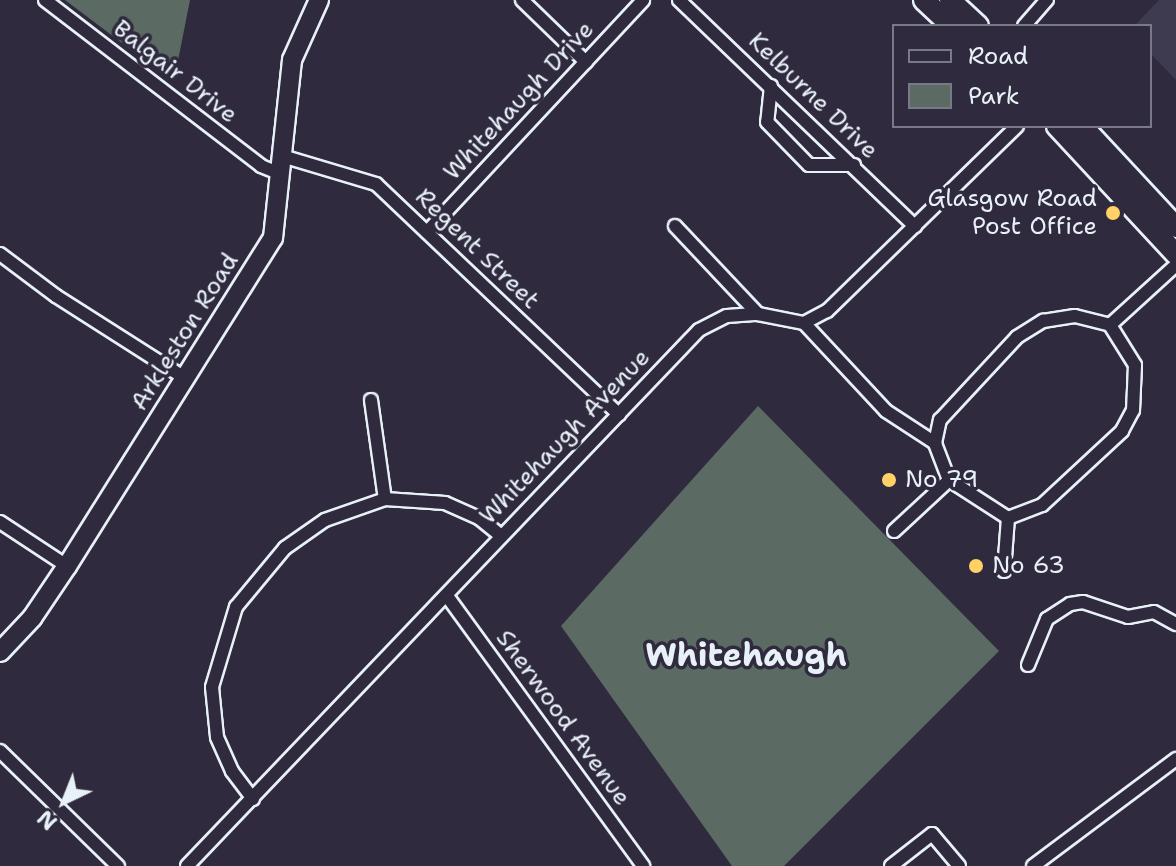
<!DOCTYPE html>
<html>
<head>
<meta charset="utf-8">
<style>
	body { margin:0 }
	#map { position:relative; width:1176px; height:866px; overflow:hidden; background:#2f2a3d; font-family:"Shantell Sans",sans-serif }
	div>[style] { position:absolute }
	.built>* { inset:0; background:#3e3a50 }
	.green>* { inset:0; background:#5b6a62 }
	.roads { filter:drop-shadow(2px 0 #e8f1f8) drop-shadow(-2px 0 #e8f1f8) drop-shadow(0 2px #e8f1f8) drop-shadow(0 -2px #e8f1f8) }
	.street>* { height:12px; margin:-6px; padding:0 6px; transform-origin:6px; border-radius:6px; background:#2f2a3d }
	.secondary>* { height:18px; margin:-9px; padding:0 9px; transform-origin:9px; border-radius:9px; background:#2f2a3d }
	.primary>* { height:20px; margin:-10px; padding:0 10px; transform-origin:10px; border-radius:10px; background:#2f2a3d }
	.dots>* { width:22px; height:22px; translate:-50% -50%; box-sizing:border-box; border:4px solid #2f2a3d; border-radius:50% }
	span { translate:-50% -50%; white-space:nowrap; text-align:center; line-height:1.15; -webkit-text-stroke:7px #2f2a3d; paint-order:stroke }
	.street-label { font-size:24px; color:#e8f1f8 }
	.poi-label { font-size:24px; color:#e8f1f8 }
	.right { translate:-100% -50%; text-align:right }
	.left { translate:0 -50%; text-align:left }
	.district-label { font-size:32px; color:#e8f1f8; font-weight:700 }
	.legend { position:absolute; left:892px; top:24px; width:260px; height:104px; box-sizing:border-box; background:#2f2a3d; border:2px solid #797a88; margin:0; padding:10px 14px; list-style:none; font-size:24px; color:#e8f1f8 }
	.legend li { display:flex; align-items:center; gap:16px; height:40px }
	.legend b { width:40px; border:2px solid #797a88 }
	.north { position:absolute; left:24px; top:762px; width:80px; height:80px; -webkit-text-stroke:6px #2f2a3d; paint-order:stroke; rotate:223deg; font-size:22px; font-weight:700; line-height:32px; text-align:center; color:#e8f1f8 }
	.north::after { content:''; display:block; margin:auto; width:28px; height:36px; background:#e8f1f8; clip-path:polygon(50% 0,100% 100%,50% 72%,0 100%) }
</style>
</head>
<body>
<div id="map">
	<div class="built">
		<i style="clip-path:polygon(1159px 0,1176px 0,1176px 80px,1150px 53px,1150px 26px,1134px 26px)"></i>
	</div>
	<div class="green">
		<i style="clip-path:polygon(65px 0,190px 0,174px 81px,130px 49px)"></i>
		<i style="clip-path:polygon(758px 406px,999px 651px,784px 866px,732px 866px,561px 626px)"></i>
	</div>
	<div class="roads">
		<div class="street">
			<i style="left:45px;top:0;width:272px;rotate:37.5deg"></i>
			<i style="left:261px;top:166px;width:22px;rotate:22deg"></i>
			<i style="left:522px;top:0;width:89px;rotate:44.1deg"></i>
			<i style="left:679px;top:0;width:327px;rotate:43.8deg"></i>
			<i style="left:1024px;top:26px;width:35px;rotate:-49deg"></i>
			<i style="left:771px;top:86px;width:36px;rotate:96deg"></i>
			<i style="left:767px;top:122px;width:60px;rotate:45.7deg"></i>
			<i style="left:809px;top:165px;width:45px"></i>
			<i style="left:282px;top:156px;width:98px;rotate:16.6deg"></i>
			<i style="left:376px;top:184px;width:335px;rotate:43.5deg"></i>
			<i style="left:675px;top:226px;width:121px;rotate:46.7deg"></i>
			<i style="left:427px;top:232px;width:317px;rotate:-47deg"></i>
			<i style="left:0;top:254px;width:70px;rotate:36.9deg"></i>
			<i style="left:56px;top:296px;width:151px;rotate:32.5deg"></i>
			<i style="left:1075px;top:316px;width:36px;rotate:14deg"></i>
			<i style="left:1110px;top:325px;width:47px;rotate:58deg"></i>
			<i style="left:1135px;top:365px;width:45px;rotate:92.5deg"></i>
			<i style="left:1133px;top:410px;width:24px;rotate:118deg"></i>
			<i style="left:1122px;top:431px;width:109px;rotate:137.2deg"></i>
			<i style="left:1042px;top:505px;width:36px;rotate:159deg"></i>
			<i style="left:1008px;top:518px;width:70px;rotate:-147.2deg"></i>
			<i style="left:949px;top:480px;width:40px;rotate:-111deg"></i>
			<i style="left:935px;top:443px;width:24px;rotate:-78deg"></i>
			<i style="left:940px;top:420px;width:113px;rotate:-47.1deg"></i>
			<i style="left:1017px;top:337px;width:31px;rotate:-32deg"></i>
			<i style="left:1043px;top:321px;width:32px;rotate:-9deg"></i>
			<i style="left:804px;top:323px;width:120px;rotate:47deg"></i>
			<i style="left:886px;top:411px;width:59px;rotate:33.1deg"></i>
			<i style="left:1110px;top:325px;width:89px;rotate:-42.3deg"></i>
			<i style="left:371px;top:400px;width:100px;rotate:82deg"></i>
			<i style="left:0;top:522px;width:80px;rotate:33.3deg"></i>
			<i style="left:894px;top:531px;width:75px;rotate:-42.8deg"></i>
			<i style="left:1004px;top:571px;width:53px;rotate:-85.7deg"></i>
			<i style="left:447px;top:596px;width:334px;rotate:54deg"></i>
			<i style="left:1028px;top:665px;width:50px;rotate:-67.6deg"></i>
			<i style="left:1047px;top:619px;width:27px;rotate:-33deg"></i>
			<i style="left:1070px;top:604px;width:13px;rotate:-9deg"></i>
			<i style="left:1083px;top:602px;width:47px;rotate:18.4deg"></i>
			<i style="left:1128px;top:617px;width:26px;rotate:-11deg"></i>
			<i style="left:1154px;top:612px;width:25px;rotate:29deg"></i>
			<i style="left:0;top:751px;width:165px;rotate:44.3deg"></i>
			<i style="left:253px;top:799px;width:35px;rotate:-127deg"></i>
			<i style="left:232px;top:771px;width:37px;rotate:-114deg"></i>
			<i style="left:217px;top:737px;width:50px;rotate:-95.7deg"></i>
			<i style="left:212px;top:687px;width:84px;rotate:-73.3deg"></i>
			<i style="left:236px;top:607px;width:77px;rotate:-50.3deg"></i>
			<i style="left:285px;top:548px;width:49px;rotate:-35deg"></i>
			<i style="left:325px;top:520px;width:64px;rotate:-19.3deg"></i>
			<i style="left:385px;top:499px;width:60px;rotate:3.8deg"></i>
			<i style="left:445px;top:503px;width:37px;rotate:24deg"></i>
			<i style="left:479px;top:518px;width:27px;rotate:39deg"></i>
			<i style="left:187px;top:866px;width:741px;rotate:-46.31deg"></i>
			<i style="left:699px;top:330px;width:31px;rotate:-27deg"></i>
			<i style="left:727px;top:316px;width:31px;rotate:-4deg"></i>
			<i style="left:758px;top:314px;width:47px;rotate:11.1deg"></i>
			<i style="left:804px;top:323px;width:26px;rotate:-28deg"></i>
			<i style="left:827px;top:311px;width:265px;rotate:-44.2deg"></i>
			<i style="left:891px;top:866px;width:52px;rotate:-38deg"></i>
			<i style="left:932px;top:834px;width:42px;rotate:49.8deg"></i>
			<i style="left:1033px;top:866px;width:179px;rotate:-36.8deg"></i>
		</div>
		<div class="secondary">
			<i style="left:0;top:652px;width:47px;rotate:-46.7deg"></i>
			<i style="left:32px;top:618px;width:63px;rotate:-56.1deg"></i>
			<i style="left:67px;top:566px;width:387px;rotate:-57.9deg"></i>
			<i style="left:273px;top:238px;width:179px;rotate:-83.9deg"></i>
			<i style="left:292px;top:60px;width:66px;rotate:-65.8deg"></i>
		</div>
		<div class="primary">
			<i style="left:924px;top:0;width:38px;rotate:43deg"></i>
			<i style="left:950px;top:0;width:38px;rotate:43deg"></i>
			<i style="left:1057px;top:126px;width:175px;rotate:47.1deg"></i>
			<i style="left:1082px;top:126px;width:138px;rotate:47.1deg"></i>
		</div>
	</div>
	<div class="dots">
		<i style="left:1113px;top:213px;background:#ffd166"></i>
		<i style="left:889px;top:480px;background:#ffd166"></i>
		<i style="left:976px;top:566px;background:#ffd166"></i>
	</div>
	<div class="street-label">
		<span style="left:175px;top:72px;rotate:38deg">Balgair Drive</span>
		<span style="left:813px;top:96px;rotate:44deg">Kelburne Drive</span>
		<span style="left:519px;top:101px;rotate:-47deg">Whitehaugh Drive</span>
		<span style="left:477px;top:249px;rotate:44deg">Regent Street</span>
		<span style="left:185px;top:332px;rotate:-58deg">Arkleston Road</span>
		<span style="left:565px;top:437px;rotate:-46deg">Whitehaugh Avenue</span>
		<span style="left:563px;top:718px;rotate:54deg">Sherwood Avenue</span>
	</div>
	<div class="poi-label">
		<span class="right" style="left:1097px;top:213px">Glasgow Road<br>Post Office</span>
		<span class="left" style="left:905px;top:480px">No 79</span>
		<span class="left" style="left:992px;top:566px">No 63</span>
	</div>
	<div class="district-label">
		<span style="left:746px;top:655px">Whitehaugh</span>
	</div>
	<ul class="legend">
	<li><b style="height:10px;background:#2f2a3d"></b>Road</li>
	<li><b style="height:22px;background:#5b6a62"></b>Park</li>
	</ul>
	<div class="north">N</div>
</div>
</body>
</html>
